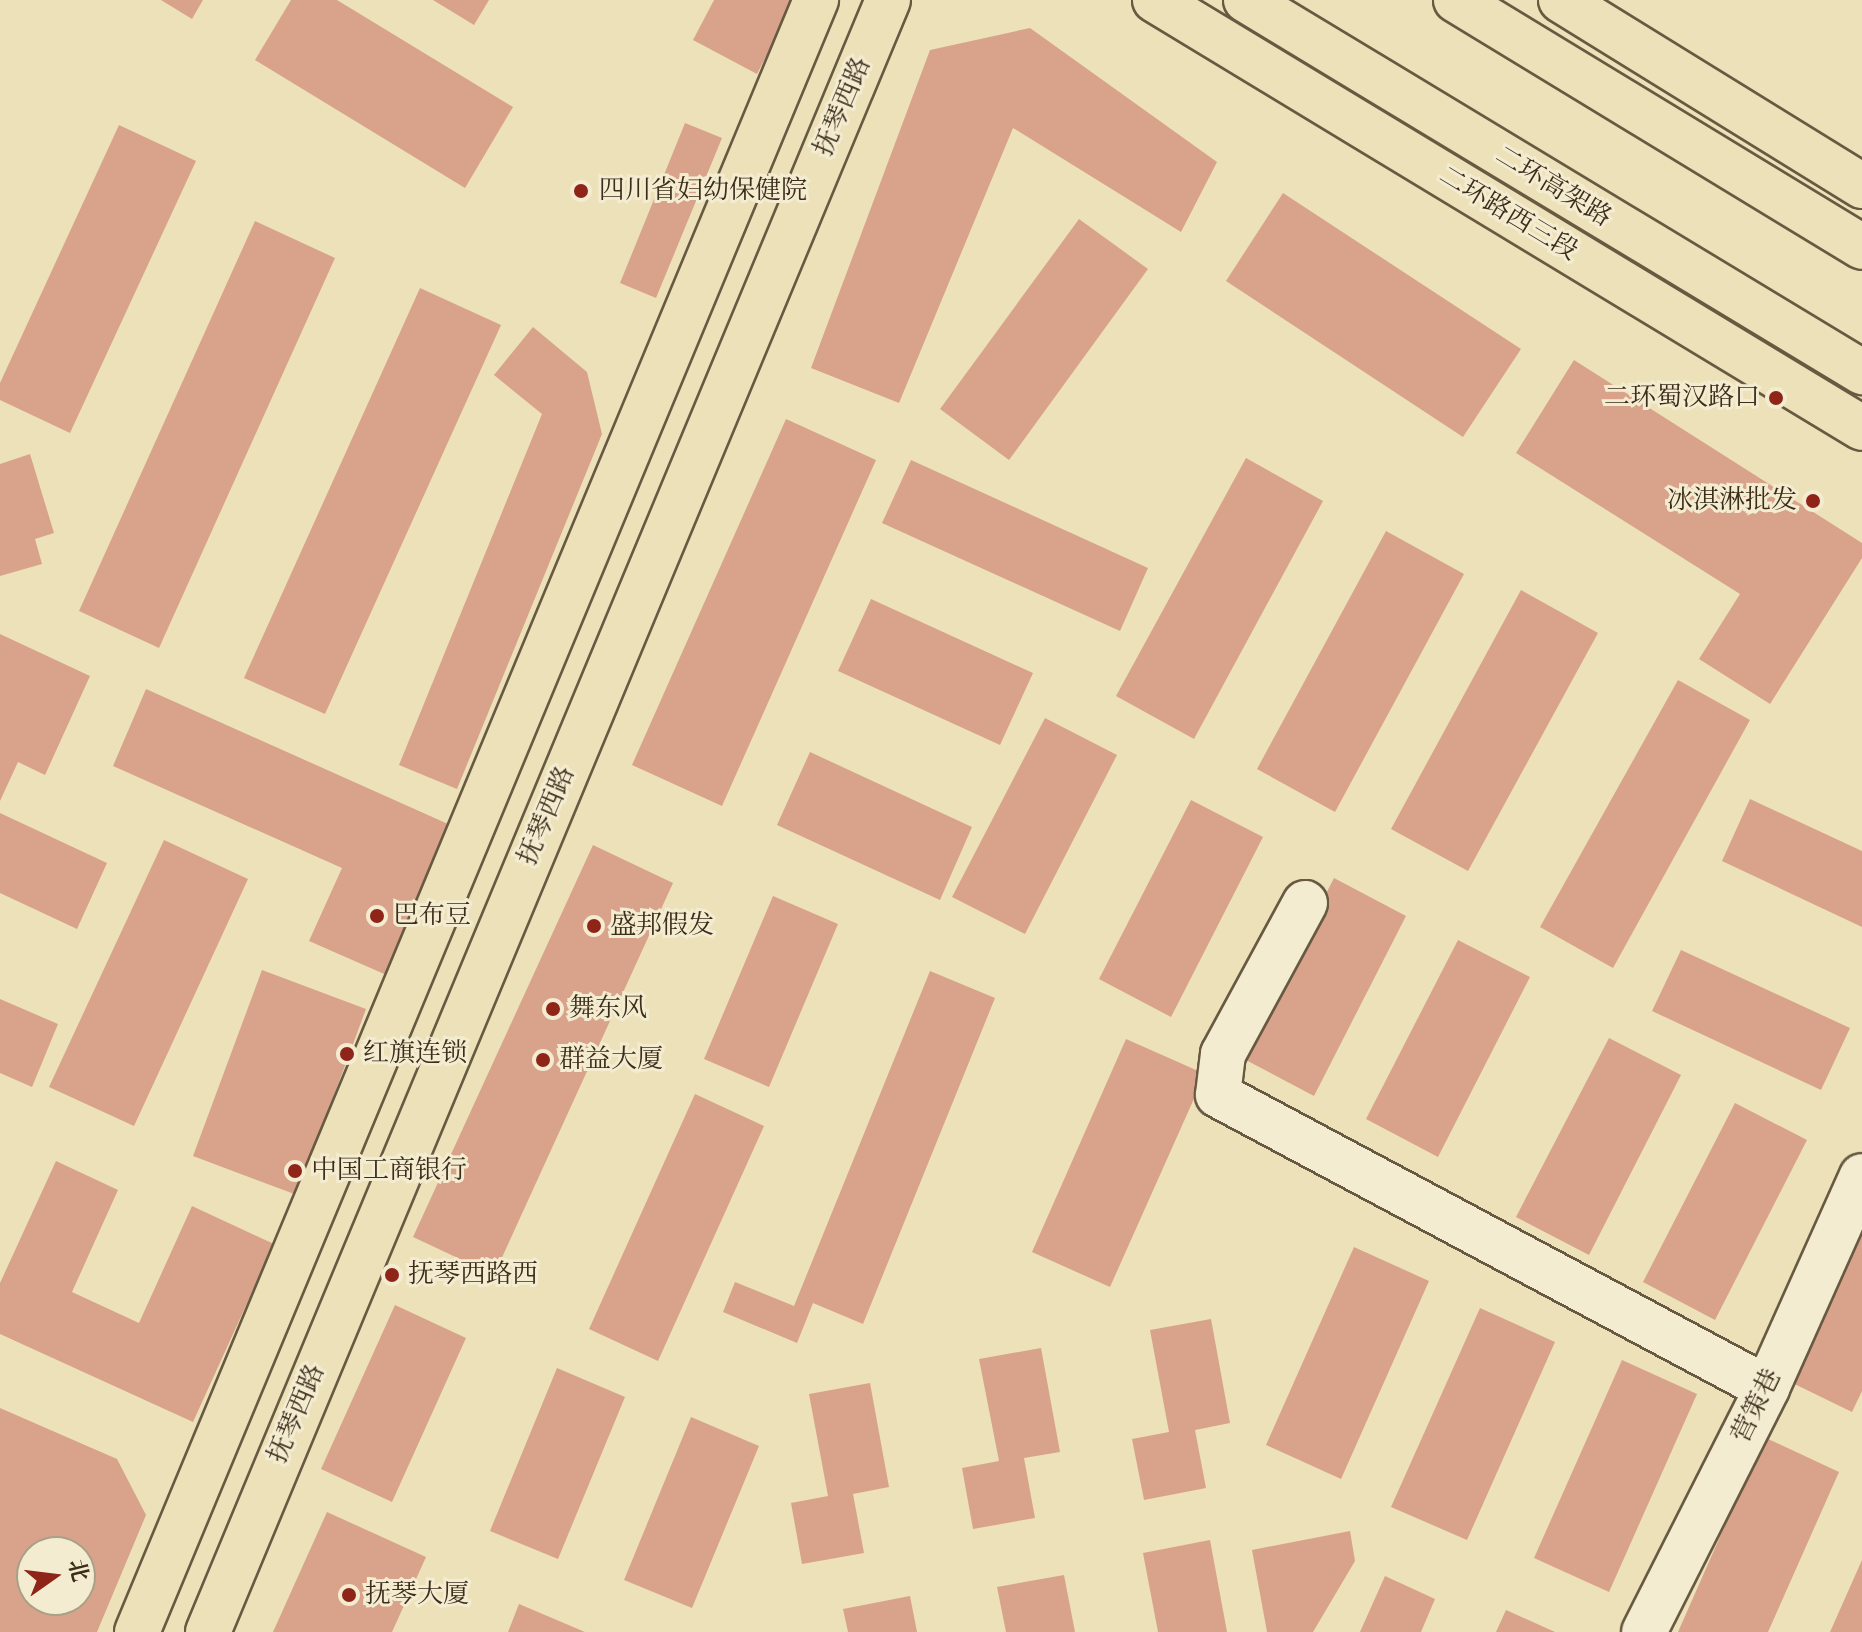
<!DOCTYPE html>
<html>
<head>
<meta charset="utf-8">
<style>
	body { margin:0 }
	#map { position:relative; width:1862px; height:1632px; overflow:hidden; background:#ece1b8; font-family:"Libre Bodoni","Noto Serif SC",serif }
	div>[style] { position:absolute }
	.building>* { inset:0; background:#d9a38b }
	.roads { filter:drop-shadow(2px 0 #685a42) drop-shadow(-2px 0 #685a42) drop-shadow(0 2px #685a42) drop-shadow(0 -2px #685a42) }
	.minor>* { height:44px; margin:-22px; padding:0 22px; transform-origin:22px; border-radius:22px; background:#f3ecd1 }
	.major>* { height:44px; margin:-22px; padding:0 22px; transform-origin:22px; border-radius:22px; background:#ece1b8 }
	.highway>* { height:44px; margin:-22px; padding:0 22px; transform-origin:22px; border-radius:22px; background:#ece1b8 }
	.dots>* { width:22px; height:22px; translate:-50% -50%; box-sizing:border-box; border:4px solid #f3ecd1; border-radius:50% }
	span { translate:-50% -50%; white-space:nowrap; text-align:center; line-height:1.15; -webkit-text-stroke:6px #f3ecd1; paint-order:stroke }
	.street-label { font-size:26px; color:#3c2d1b }
	.poi-label { font-size:26px; color:#3c2d1b }
	.left { translate:0 -50%; text-align:left }
	.right { translate:-100% -50%; text-align:right }
	.north { position:absolute; left:16px; top:1536px; width:80px; height:80px; box-sizing:border-box; background:#f3ecd1; border:2px solid #aaa088; border-radius:50%; rotate:76deg; font-size:22px; font-weight:700; line-height:32px; text-align:center; color:#3c2d1b }
	.north::after { content:''; display:block; margin:auto; width:28px; height:36px; background:#8f2418; clip-path:polygon(50% 0,100% 100%,50% 72%,0 100%) }
</style>
</head>
<body>
<div id="map">
	<div class="building">
		<i style="clip-path:polygon(161px 0,203px 0,192px 19px)"></i>
		<i style="clip-path:polygon(291px 0,337px 0,513px 107px,465px 188px,255px 60px)"></i>
		<i style="clip-path:polygon(433px 0,489px 0,474px 25px)"></i>
		<i style="clip-path:polygon(714px 0,795px 0,757px 74px,693px 40px)"></i>
		<i style="clip-path:polygon(1030px 28px,1217px 162px,1181px 232px,1013px 128px,899px 403px,811px 368px,930px 50px)"></i>
		<i style="clip-path:polygon(685px 123px,722px 138px,656px 298px,620px 283px)"></i>
		<i style="clip-path:polygon(119px 125px,196px 161px,70px 433px,0 400px,0 383px)"></i>
		<i style="clip-path:polygon(1283px 193px,1521px 349px,1463px 437px,1226px 281px)"></i>
		<i style="clip-path:polygon(1079px 219px,1148px 269px,1009px 460px,940px 409px)"></i>
		<i style="clip-path:polygon(255px 221px,335px 258px,159px 648px,79px 611px)"></i>
		<i style="clip-path:polygon(420px 288px,501px 325px,325px 714px,244px 678px)"></i>
		<i style="clip-path:polygon(533px 327px,587px 372px,602px 434px,457px 789px,399px 765px,542px 414px,494px 375px)"></i>
		<i style="clip-path:polygon(1574px 360px,1862px 543px,1862px 558px,1770px 704px,1699px 659px,1740px 594px,1516px 453px)"></i>
		<i style="clip-path:polygon(786px 419px,876px 460px,722px 806px,632px 765px)"></i>
		<i style="clip-path:polygon(30px 454px,54px 533px,35px 539px,42px 564px,0 576px,0 464px)"></i>
		<i style="clip-path:polygon(1246px 458px,1323px 501px,1194px 739px,1116px 696px)"></i>
		<i style="clip-path:polygon(911px 460px,1148px 568px,1120px 631px,882px 523px)"></i>
		<i style="clip-path:polygon(1386px 531px,1464px 574px,1335px 812px,1257px 769px)"></i>
		<i style="clip-path:polygon(1521px 590px,1598px 633px,1468px 871px,1391px 829px)"></i>
		<i style="clip-path:polygon(871px 599px,1033px 673px,1000px 745px,838px 671px)"></i>
		<i style="clip-path:polygon(0 634px,90px 676px,45px 775px,18px 762px,0 801px)"></i>
		<i style="clip-path:polygon(1678px 680px,1750px 720px,1613px 968px,1540px 927px)"></i>
		<i style="clip-path:polygon(146px 689px,457px 828px,391px 977px,309px 941px,342px 868px,113px 766px)"></i>
		<i style="clip-path:polygon(1045px 718px,1117px 755px,1025px 934px,952px 897px)"></i>
		<i style="clip-path:polygon(810px 752px,972px 827px,940px 900px,777px 825px)"></i>
		<i style="clip-path:polygon(1750px 799px,1862px 851px,1862px 927px,1722px 861px)"></i>
		<i style="clip-path:polygon(1191px 800px,1263px 837px,1171px 1017px,1099px 979px)"></i>
		<i style="clip-path:polygon(0 813px,107px 863px,77px 929px,0 893px)"></i>
		<i style="clip-path:polygon(164px 840px,248px 879px,134px 1126px,49px 1087px)"></i>
		<i style="clip-path:polygon(593px 845px,673px 883px,494px 1275px,413px 1237px)"></i>
		<i style="clip-path:polygon(1334px 878px,1406px 916px,1314px 1096px,1242px 1058px)"></i>
		<i style="clip-path:polygon(773px 896px,838px 924px,769px 1087px,704px 1059px)"></i>
		<i style="clip-path:polygon(1458px 940px,1530px 977px,1438px 1157px,1366px 1119px)"></i>
		<i style="clip-path:polygon(1681px 950px,1850px 1028px,1821px 1090px,1652px 1011px)"></i>
		<i style="clip-path:polygon(262px 970px,366px 1009px,297px 1195px,193px 1156px)"></i>
		<i style="clip-path:polygon(930px 971px,995px 998px,863px 1324px,813px 1303px,797px 1343px,723px 1312px,735px 1282px,794px 1306px)"></i>
		<i style="clip-path:polygon(0 999px,58px 1024px,32px 1087px,0 1073px)"></i>
		<i style="clip-path:polygon(1609px 1038px,1681px 1075px,1589px 1255px,1516px 1217px)"></i>
		<i style="clip-path:polygon(1126px 1039px,1205px 1074px,1110px 1287px,1032px 1252px)"></i>
		<i style="clip-path:polygon(695px 1094px,764px 1126px,658px 1361px,589px 1329px)"></i>
		<i style="clip-path:polygon(1735px 1103px,1807px 1140px,1715px 1320px,1643px 1282px)"></i>
		<i style="clip-path:polygon(56px 1161px,118px 1190px,72px 1292px,139px 1323px,192px 1206px,274px 1244px,193px 1422px,0 1334px,0 1283px)"></i>
		<i style="clip-path:polygon(1862px 1197px,1862px 1391px,1852px 1412px,1778px 1376px)"></i>
		<i style="clip-path:polygon(1354px 1247px,1429px 1281px,1341px 1479px,1266px 1445px)"></i>
		<i style="clip-path:polygon(395px 1305px,466px 1338px,392px 1502px,321px 1469px)"></i>
		<i style="clip-path:polygon(1480px 1308px,1555px 1342px,1467px 1540px,1391px 1507px)"></i>
		<i style="clip-path:polygon(1211px 1319px,1230px 1423px,1195px 1430px,1206px 1488px,1144px 1500px,1132px 1439px,1169px 1432px,1150px 1330px)"></i>
		<i style="clip-path:polygon(1041px 1348px,1060px 1452px,1024px 1458px,1035px 1518px,973px 1529px,962px 1468px,999px 1461px,979px 1359px)"></i>
		<i style="clip-path:polygon(1622px 1360px,1697px 1394px,1609px 1592px,1534px 1558px)"></i>
		<i style="clip-path:polygon(557px 1368px,625px 1397px,558px 1559px,490px 1531px)"></i>
		<i style="clip-path:polygon(870px 1383px,889px 1487px,853px 1494px,864px 1553px,802px 1564px,791px 1503px,828px 1496px,809px 1394px)"></i>
		<i style="clip-path:polygon(evenodd,0 1408px,117px 1459px,146px 1515px,97px 1632px,0 1632px,0 1408px,32px 1552px,80px 1552px,80px 1600px,32px 1600px,32px 1552px)"></i>
		<i style="clip-path:polygon(691px 1417px,759px 1446px,692px 1608px,624px 1580px)"></i>
		<i style="clip-path:polygon(1764px 1437px,1839px 1472px,1768px 1632px,1678px 1632px)"></i>
		<i style="clip-path:polygon(327px 1512px,426px 1557px,392px 1632px,273px 1632px)"></i>
		<i style="clip-path:polygon(1350px 1531px,1355px 1561px,1313px 1632px,1267px 1632px,1252px 1550px)"></i>
		<i style="clip-path:polygon(1210px 1540px,1227px 1632px,1158px 1632px,1143px 1553px)"></i>
		<i style="clip-path:polygon(1862px 1560px,1862px 1632px,1830px 1632px)"></i>
		<i style="clip-path:polygon(1064px 1575px,1075px 1632px,1006px 1632px,997px 1587px)"></i>
		<i style="clip-path:polygon(1385px 1576px,1435px 1599px,1421px 1632px,1360px 1632px)"></i>
		<i style="clip-path:polygon(910px 1596px,917px 1632px,848px 1632px,843px 1609px)"></i>
		<i style="clip-path:polygon(519px 1604px,585px 1632px,508px 1632px)"></i>
		<i style="clip-path:polygon(1506px 1610px,1555px 1632px,1496px 1632px)"></i>
	</div>
	<div class="roads">
		<div class="minor">
			<i style="left:1305px;top:903px;width:172px;rotate:118.5deg"></i>
			<i style="left:1223px;top:1054px;width:41px;rotate:97deg"></i>
			<i style="left:1218px;top:1095px;width:622px;rotate:28.09deg"></i>
			<i style="left:1644px;top:1632px;width:273px;rotate:-63.2deg"></i>
			<i style="left:1767px;top:1388px;width:232px;rotate:-65.9deg"></i>
		</div>
		<div class="major">
			<i style="left:1155px;top:0;width:826px;rotate:31.19deg"></i>
			<i style="left:1561px;top:0;width:354px;rotate:31.7deg"></i>
			<i style="left:137px;top:1632px;width:1768px;rotate:-67.41deg"></i>
			<i style="left:208px;top:1632px;width:1768px;rotate:-67.38deg"></i>
		</div>
		<div class="highway">
			<i style="left:1246px;top:0;width:720px;rotate:31.13deg"></i>
			<i style="left:1456px;top:0;width:475px;rotate:31.3deg"></i>
		</div>
	</div>
	<div class="dots">
		<i style="left:581px;top:191px;background:#8f2418"></i>
		<i style="left:1776px;top:398px;background:#8f2418"></i>
		<i style="left:1813px;top:501px;background:#8f2418"></i>
		<i style="left:377px;top:916px;background:#8f2418"></i>
		<i style="left:594px;top:926px;background:#8f2418"></i>
		<i style="left:553px;top:1009px;background:#8f2418"></i>
		<i style="left:347px;top:1054px;background:#8f2418"></i>
		<i style="left:543px;top:1060px;background:#8f2418"></i>
		<i style="left:295px;top:1171px;background:#8f2418"></i>
		<i style="left:392px;top:1275px;background:#8f2418"></i>
		<i style="left:349px;top:1595px;background:#8f2418"></i>
	</div>
	<div class="street-label">
		<span style="left:843px;top:107px;rotate:-67deg">抚琴西路</span>
		<span style="left:1553px;top:187px;rotate:31deg">二环高架路</span>
		<span style="left:1508px;top:214px;rotate:31deg">二环路西三段</span>
		<span style="left:547px;top:816px;rotate:-67deg">抚琴西路</span>
		<span style="left:1757px;top:1406px;rotate:-64deg">营策巷</span>
		<span style="left:297px;top:1414px;rotate:-67deg">抚琴西路</span>
	</div>
	<div class="poi-label">
		<span class="left" style="left:599px;top:191px">四川省妇幼保健院</span>
		<span class="right" style="left:1760px;top:398px">二环蜀汉路口</span>
		<span class="right" style="left:1797px;top:501px">冰淇淋批发</span>
		<span class="left" style="left:393px;top:916px">巴布豆</span>
		<span class="left" style="left:610px;top:926px">盛邦假发</span>
		<span class="left" style="left:569px;top:1009px">舞东风</span>
		<span class="left" style="left:363px;top:1054px">红旗连锁</span>
		<span class="left" style="left:559px;top:1060px">群益大厦</span>
		<span class="left" style="left:311px;top:1171px">中国工商银行</span>
		<span class="left" style="left:408px;top:1275px">抚琴西路西</span>
		<span class="left" style="left:365px;top:1595px">抚琴大厦</span>
	</div>
	<div class="north">北</div>
</div>
</body>
</html>
